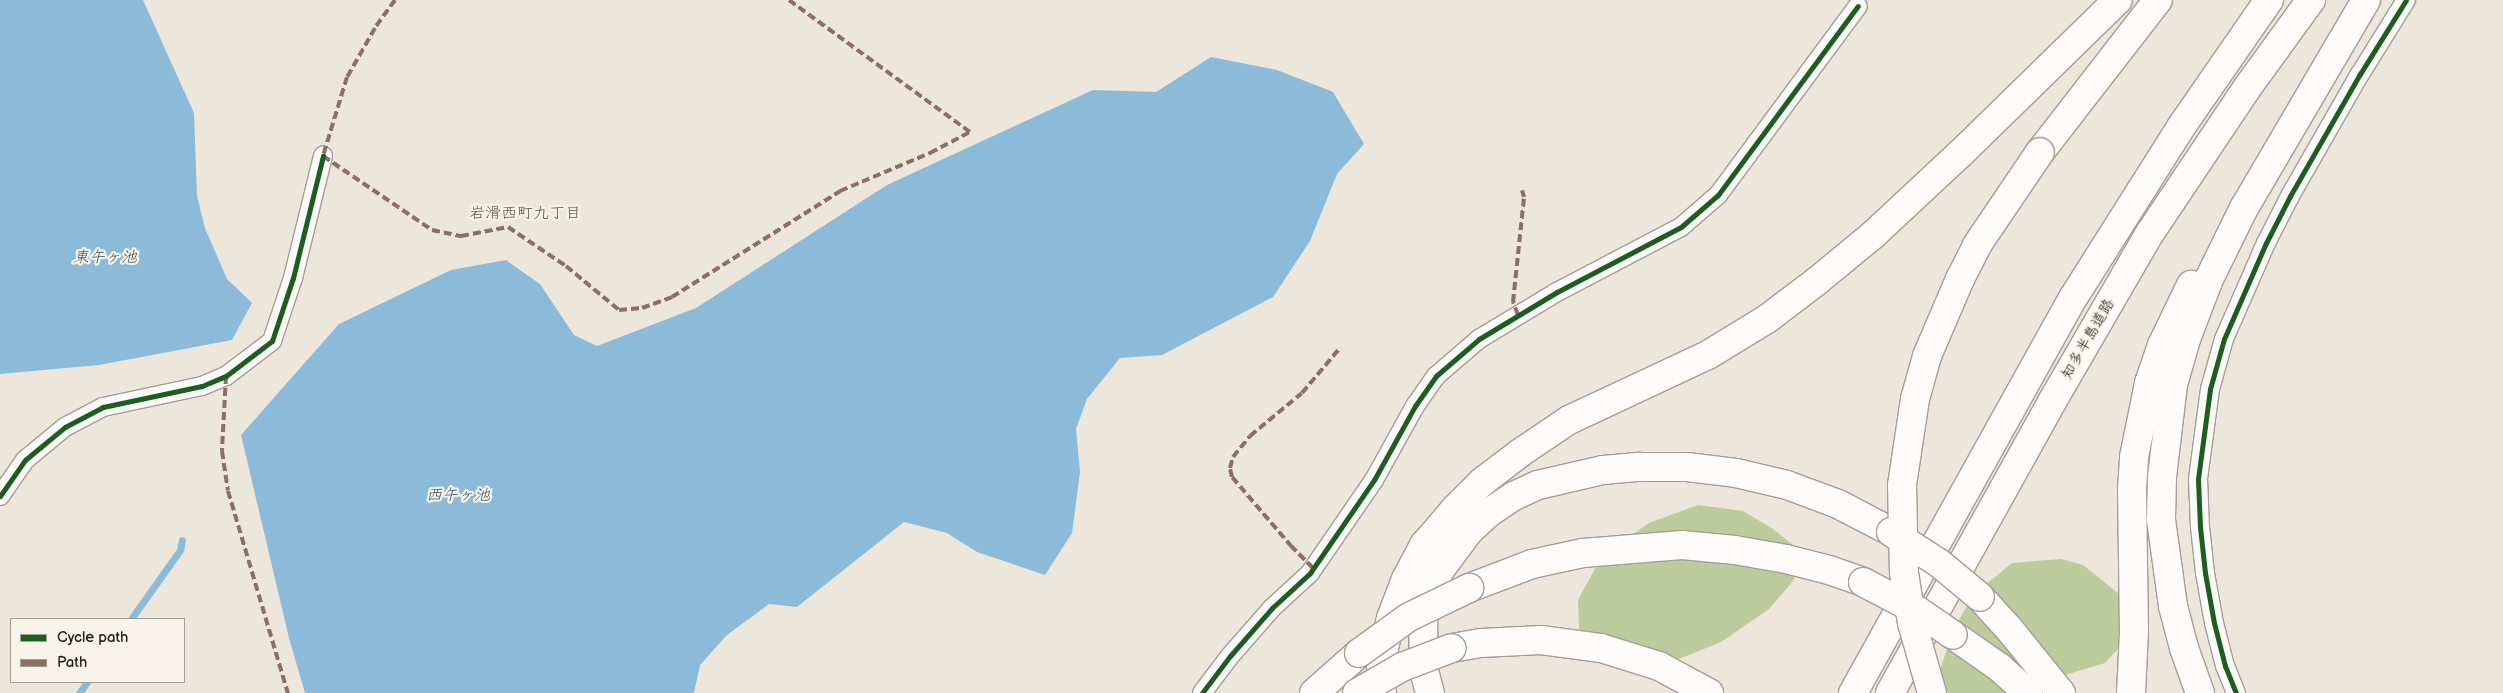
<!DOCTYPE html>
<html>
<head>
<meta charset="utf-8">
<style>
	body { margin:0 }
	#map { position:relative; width:2503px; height:693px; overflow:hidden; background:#ede6db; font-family:"Balsamiq Sans","Klee One",sans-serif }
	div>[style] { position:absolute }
	.forest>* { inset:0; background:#bdca9b }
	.water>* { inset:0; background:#8bbbd9 }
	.stream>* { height:7px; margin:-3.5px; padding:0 3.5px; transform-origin:3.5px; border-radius:3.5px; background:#8bbbd9 }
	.roads { filter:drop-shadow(1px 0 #a29d97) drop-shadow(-1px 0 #a29d97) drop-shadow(0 1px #a29d97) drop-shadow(0 -1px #a29d97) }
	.minor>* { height:18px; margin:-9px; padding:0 9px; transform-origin:9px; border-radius:9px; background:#fcfbfa }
	.motorway>* { height:28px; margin:-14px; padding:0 14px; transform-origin:14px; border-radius:14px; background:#fcfbfa }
	.bridges { filter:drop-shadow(1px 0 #a29d97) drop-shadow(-1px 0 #a29d97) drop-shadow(0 1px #a29d97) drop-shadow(0 -1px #a29d97) }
	.motorway-bridge>* { height:28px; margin:-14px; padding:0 14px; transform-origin:14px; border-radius:14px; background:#fcfbfa }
	.quiet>* { height:4px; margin-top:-2px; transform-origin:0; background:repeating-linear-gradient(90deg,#8d6e63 0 8px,transparent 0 12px) }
	.cycleway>* { height:5px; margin:-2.5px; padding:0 2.5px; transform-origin:2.5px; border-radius:2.5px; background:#1b5e20 }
	span { translate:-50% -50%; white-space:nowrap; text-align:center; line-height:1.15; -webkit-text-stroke:4.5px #f7f3e8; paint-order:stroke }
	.street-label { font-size:15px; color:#1c1c1c }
	.neighbourhood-label { font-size:16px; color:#674f47 }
	.water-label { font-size:16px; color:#385467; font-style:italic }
	.legend { position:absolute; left:10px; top:618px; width:175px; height:65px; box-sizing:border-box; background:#f7f3e8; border:1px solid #9f9d96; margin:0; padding:6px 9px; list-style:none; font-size:15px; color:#1c1c1c }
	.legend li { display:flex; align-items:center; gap:10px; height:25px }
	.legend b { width:25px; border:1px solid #9f9d96 }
</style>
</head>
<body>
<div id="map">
	<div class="forest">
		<i style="clip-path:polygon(1698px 505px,1743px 511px,1773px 529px,1797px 548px,1794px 580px,1769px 609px,1721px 642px,1669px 663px,1619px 657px,1579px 629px,1578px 600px,1602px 556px,1649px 523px)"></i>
		<i style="clip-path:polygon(2061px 559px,2083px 565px,2129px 602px,2127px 639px,2105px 663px,2065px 675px,2027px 693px,1932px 693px,1954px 629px,1973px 595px,2012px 563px)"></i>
	</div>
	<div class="water">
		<i style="clip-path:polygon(0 0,143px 0,194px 113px,197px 196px,205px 228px,227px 279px,252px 303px,232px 340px,99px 365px,0 374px)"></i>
		<i style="clip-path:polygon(1211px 57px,1277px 70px,1333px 92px,1364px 144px,1337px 174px,1310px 241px,1273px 297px,1162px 355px,1120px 358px,1087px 399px,1076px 429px,1080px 472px,1072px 533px,1045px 575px,977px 552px,947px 533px,904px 522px,797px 607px,769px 604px,727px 635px,700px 665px,694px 693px,305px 693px,289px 638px,241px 435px,339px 324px,451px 270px,506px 260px,540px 284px,574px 335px,597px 346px,696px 308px,887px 185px,1093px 90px,1156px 92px)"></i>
	</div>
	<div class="stream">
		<i style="left:131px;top:619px;width:85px;rotate:-54.6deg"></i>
		<i style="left:180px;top:550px;width:10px;rotate:-79deg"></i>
		<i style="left:79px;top:693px;width:14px;rotate:-54deg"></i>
	</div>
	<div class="roads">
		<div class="minor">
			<i style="left:0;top:496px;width:44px;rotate:-55.2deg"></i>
			<i style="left:25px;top:460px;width:52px;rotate:-39.5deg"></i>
			<i style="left:65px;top:427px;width:43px;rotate:-27.8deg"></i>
			<i style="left:103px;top:407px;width:101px;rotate:-12deg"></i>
			<i style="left:202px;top:386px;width:26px;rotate:-23deg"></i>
			<i style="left:226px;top:376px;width:58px;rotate:-37.3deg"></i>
			<i style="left:272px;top:341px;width:66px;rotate:-71.6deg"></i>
			<i style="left:293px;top:278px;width:126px;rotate:-76.2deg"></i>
			<i style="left:1202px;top:693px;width:46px;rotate:-52.9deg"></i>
			<i style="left:1230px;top:656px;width:64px;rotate:-48.8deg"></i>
			<i style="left:1272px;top:608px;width:52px;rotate:-42.6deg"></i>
			<i style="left:1310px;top:573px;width:113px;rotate:-55.5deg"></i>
			<i style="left:1374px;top:480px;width:85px;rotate:-61deg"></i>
			<i style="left:1415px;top:406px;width:37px;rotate:-55deg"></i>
			<i style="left:1436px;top:376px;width:57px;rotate:-40.7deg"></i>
			<i style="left:1479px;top:339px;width:91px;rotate:-31.1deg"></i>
			<i style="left:1557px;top:292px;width:140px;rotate:-27.7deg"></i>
			<i style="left:1681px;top:227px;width:49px;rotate:-40.9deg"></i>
			<i style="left:1718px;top:195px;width:235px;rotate:-53.5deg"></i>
			<i style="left:2236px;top:693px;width:29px;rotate:-112deg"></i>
			<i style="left:2225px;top:666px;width:44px;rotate:-104.3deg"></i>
			<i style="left:2214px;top:623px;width:51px;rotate:-100.2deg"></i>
			<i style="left:2205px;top:573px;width:46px;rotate:-96.2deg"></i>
			<i style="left:2200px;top:527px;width:48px;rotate:-92.4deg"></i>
			<i style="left:2198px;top:479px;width:91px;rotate:-82.4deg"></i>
			<i style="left:2210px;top:389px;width:52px;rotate:-74.4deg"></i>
			<i style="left:2224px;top:339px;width:105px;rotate:-66.4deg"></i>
			<i style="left:2266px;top:243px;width:53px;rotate:-62.9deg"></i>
			<i style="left:2290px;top:196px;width:141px;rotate:-60.2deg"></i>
			<i style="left:2360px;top:74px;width:87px;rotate:-58.1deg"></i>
		</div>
		<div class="motorway">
			<i style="left:2040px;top:152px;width:192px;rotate:-52.2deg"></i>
			<i style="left:1469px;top:588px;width:67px;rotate:-20.9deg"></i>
			<i style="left:1532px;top:564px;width:52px;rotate:-12.2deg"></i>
			<i style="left:1583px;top:553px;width:99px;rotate:-4.6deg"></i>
			<i style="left:1682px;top:545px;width:53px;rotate:5.4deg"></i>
			<i style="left:1735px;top:550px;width:52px;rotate:10deg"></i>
			<i style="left:1786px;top:559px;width:44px;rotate:14.3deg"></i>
			<i style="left:1829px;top:570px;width:36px;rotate:19deg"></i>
			<i style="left:1980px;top:597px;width:45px;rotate:47.7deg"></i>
			<i style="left:2010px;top:630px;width:81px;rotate:51deg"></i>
			<i style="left:1953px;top:635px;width:56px;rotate:34.8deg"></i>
			<i style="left:1999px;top:667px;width:39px;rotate:42deg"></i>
			<i style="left:1452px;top:648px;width:29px;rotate:-10deg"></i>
			<i style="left:1481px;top:643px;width:60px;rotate:-2.9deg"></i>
			<i style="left:1541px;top:640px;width:61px;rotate:7.6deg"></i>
			<i style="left:1601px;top:648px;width:61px;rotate:17.2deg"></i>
			<i style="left:1659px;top:666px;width:57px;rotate:28.4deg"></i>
			<i style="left:1314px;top:693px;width:60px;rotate:-41.6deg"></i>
			<i style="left:1382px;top:693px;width:32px;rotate:-92deg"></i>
			<i style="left:1381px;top:661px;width:44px;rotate:-76.9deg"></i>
			<i style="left:1391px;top:618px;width:42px;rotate:-69deg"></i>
			<i style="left:1406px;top:579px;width:40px;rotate:-62deg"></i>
			<i style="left:1425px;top:544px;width:46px;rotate:-49.4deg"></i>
			<i style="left:1455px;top:509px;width:38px;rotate:-45deg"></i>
			<i style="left:1482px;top:482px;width:48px;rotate:-37.3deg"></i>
			<i style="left:1520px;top:453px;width:59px;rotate:-34deg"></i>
			<i style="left:1569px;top:420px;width:153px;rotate:-25.1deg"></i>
			<i style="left:1708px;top:355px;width:69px;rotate:-31.4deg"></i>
			<i style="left:1767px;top:319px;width:63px;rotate:-37.2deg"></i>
			<i style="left:1817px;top:281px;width:74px;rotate:-39.5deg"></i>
			<i style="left:1874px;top:234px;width:119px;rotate:-43deg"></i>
			<i style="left:1961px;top:153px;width:219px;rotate:-44.3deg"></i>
			<i style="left:1430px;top:693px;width:24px;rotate:-105deg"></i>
			<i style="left:1424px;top:670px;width:50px;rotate:-91.1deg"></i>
			<i style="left:1423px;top:620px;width:29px;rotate:-76deg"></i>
			<i style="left:1430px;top:592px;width:24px;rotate:-66deg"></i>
			<i style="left:1440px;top:570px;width:49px;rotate:-53.4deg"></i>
			<i style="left:1469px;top:531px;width:25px;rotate:-43deg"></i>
			<i style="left:1487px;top:514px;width:32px;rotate:-34deg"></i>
			<i style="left:1514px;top:496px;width:26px;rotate:-25deg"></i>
			<i style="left:1538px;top:485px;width:67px;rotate:-13deg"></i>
			<i style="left:1603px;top:470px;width:37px;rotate:-5deg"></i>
			<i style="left:1640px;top:467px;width:47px"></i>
			<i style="left:1687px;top:467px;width:49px;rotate:7deg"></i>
			<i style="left:1736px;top:473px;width:52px;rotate:13.2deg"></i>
			<i style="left:1787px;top:485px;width:54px;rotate:20.4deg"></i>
			<i style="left:1838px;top:504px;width:56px;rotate:27.5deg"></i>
			<i style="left:1853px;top:693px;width:452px;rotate:-60.9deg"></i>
			<i style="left:2073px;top:298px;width:202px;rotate:-57.7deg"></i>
			<i style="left:2181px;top:127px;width:155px;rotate:-55.3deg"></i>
			<i style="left:1890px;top:693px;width:335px;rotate:-60.9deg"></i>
			<i style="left:2053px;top:400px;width:193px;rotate:-59.9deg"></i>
			<i style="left:2150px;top:233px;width:174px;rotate:-56.2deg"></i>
			<i style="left:2247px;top:88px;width:109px;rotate:-54deg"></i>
			<i style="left:2131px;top:693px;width:61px;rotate:-87.2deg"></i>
			<i style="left:2134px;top:632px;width:144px;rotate:-90.8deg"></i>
			<i style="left:2132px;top:488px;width:31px;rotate:-86deg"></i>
			<i style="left:2134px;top:457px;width:76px;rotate:-78.5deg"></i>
			<i style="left:2149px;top:383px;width:40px;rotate:-71.1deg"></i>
			<i style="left:2162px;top:345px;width:67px;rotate:-64.2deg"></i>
			<i style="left:2200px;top:693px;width:48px;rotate:-109.6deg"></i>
			<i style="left:2184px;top:648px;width:43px;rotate:-104.7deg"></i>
			<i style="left:2173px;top:606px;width:88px;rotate:-97.9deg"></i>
			<i style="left:2161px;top:519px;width:42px;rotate:-88.6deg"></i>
			<i style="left:2162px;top:477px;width:93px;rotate:-83.2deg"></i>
			<i style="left:2173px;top:385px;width:48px;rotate:-74.2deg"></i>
			<i style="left:2186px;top:339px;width:64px;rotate:-69deg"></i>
			<i style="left:2209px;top:279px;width:79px;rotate:-63.8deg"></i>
			<i style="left:2244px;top:208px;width:241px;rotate:-59.6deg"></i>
		</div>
	</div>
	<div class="bridges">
		<div class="motorway-bridge">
			<i style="left:1891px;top:532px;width:57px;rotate:32.9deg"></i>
			<i style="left:1939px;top:563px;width:53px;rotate:39.7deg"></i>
			<i style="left:1863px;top:582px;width:62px;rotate:27.8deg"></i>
			<i style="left:1918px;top:611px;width:42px;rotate:34.4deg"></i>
			<i style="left:1359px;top:653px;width:62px;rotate:-35.8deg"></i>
			<i style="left:1409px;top:617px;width:67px;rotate:-25.8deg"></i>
			<i style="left:1357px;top:693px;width:52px;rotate:-30deg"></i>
			<i style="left:1402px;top:667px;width:53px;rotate:-20.8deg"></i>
			<i style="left:1932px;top:693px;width:73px;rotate:-105.9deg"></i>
			<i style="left:1912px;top:623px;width:51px;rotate:-99.1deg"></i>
			<i style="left:1904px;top:573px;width:88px;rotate:-91.3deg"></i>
			<i style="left:1902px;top:485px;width:87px;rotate:-81.4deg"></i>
			<i style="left:1915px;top:399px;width:45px;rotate:-74.4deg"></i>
			<i style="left:1927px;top:356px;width:84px;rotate:-66.8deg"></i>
			<i style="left:1960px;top:279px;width:38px;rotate:-63deg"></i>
			<i style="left:1977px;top:245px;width:112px;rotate:-55.9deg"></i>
		</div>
	</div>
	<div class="quiet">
		<i style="left:395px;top:0;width:34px;rotate:126deg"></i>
		<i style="left:375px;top:28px;width:56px;rotate:119.7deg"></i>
		<i style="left:347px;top:77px;width:83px;rotate:106.9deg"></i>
		<i style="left:323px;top:156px;width:132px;rotate:34.2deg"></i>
		<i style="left:432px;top:230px;width:30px;rotate:12deg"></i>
		<i style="left:461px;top:236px;width:48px;rotate:-10.8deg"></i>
		<i style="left:508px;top:227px;width:70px;rotate:33.9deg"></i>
		<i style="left:566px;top:266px;width:69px;rotate:39.7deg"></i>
		<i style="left:619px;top:310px;width:23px;rotate:-5deg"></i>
		<i style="left:642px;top:308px;width:32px;rotate:-20deg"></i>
		<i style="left:672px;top:297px;width:199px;rotate:-32.2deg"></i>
		<i style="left:840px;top:191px;width:98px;rotate:-22.9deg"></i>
		<i style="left:930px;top:153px;width:45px;rotate:-27.7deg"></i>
		<i style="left:970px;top:132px;width:224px;rotate:-143.9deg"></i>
		<i style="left:1518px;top:315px;width:14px;rotate:-111deg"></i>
		<i style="left:1513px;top:302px;width:106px;rotate:-84deg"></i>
		<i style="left:1524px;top:197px;width:7px;rotate:-106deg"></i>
		<i style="left:226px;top:376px;width:75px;rotate:93.1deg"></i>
		<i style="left:222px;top:451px;width:40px;rotate:81.5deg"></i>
		<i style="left:228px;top:491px;width:211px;rotate:73.5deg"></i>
		<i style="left:1313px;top:568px;width:30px;rotate:-135deg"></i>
		<i style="left:1292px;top:547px;width:92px;rotate:-130.6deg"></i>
		<i style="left:1232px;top:477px;width:9px;rotate:-103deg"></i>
		<i style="left:1230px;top:468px;width:11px;rotate:-75deg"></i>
		<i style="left:1233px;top:457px;width:27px;rotate:-51deg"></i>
		<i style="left:1250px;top:436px;width:67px;rotate:-39.6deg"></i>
		<i style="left:1302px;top:393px;width:57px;rotate:-49.9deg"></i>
	</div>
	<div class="cycleway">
		<i style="left:0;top:496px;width:44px;rotate:-55.2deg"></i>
		<i style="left:25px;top:460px;width:52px;rotate:-39.5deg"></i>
		<i style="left:65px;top:427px;width:43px;rotate:-27.8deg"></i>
		<i style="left:103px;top:407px;width:101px;rotate:-12deg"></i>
		<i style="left:202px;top:386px;width:26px;rotate:-23deg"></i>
		<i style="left:226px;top:376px;width:58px;rotate:-37.3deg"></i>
		<i style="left:272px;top:341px;width:66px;rotate:-71.6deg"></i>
		<i style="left:293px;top:278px;width:126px;rotate:-76.2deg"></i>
		<i style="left:1202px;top:693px;width:46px;rotate:-52.9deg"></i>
		<i style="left:1230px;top:656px;width:64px;rotate:-48.8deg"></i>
		<i style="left:1272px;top:608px;width:52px;rotate:-42.6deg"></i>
		<i style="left:1310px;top:573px;width:113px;rotate:-55.5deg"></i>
		<i style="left:1374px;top:480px;width:85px;rotate:-61deg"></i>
		<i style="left:1415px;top:406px;width:37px;rotate:-55deg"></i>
		<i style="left:1436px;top:376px;width:57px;rotate:-40.7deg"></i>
		<i style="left:1479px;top:339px;width:91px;rotate:-31.1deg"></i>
		<i style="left:1557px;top:292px;width:140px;rotate:-27.7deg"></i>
		<i style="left:1681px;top:227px;width:49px;rotate:-40.9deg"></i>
		<i style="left:1718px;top:195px;width:235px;rotate:-53.5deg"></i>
		<i style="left:2236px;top:693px;width:29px;rotate:-112deg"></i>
		<i style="left:2225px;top:666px;width:44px;rotate:-104.3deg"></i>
		<i style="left:2214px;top:623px;width:51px;rotate:-100.2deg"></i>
		<i style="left:2205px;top:573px;width:46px;rotate:-96.2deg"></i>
		<i style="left:2200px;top:527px;width:48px;rotate:-92.4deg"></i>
		<i style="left:2198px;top:479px;width:91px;rotate:-82.4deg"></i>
		<i style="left:2210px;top:389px;width:52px;rotate:-74.4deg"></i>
		<i style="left:2224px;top:339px;width:105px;rotate:-66.4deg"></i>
		<i style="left:2266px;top:243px;width:53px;rotate:-62.9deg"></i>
		<i style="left:2290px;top:196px;width:141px;rotate:-60.2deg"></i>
		<i style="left:2360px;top:74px;width:87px;rotate:-58.1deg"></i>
	</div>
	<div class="street-label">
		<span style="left:2088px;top:339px;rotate:-60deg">知多半島道路</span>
	</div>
	<div class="neighbourhood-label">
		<span style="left:525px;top:214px">岩滑西町九丁目</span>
	</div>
	<div class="water-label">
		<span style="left:105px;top:258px">東午ヶ池</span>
		<span style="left:458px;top:496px">西午ヶ池</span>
	</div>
	<ul class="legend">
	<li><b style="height:6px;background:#1b5e20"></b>Cycle path</li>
	<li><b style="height:6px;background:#8d6e63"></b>Path</li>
	</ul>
</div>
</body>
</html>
